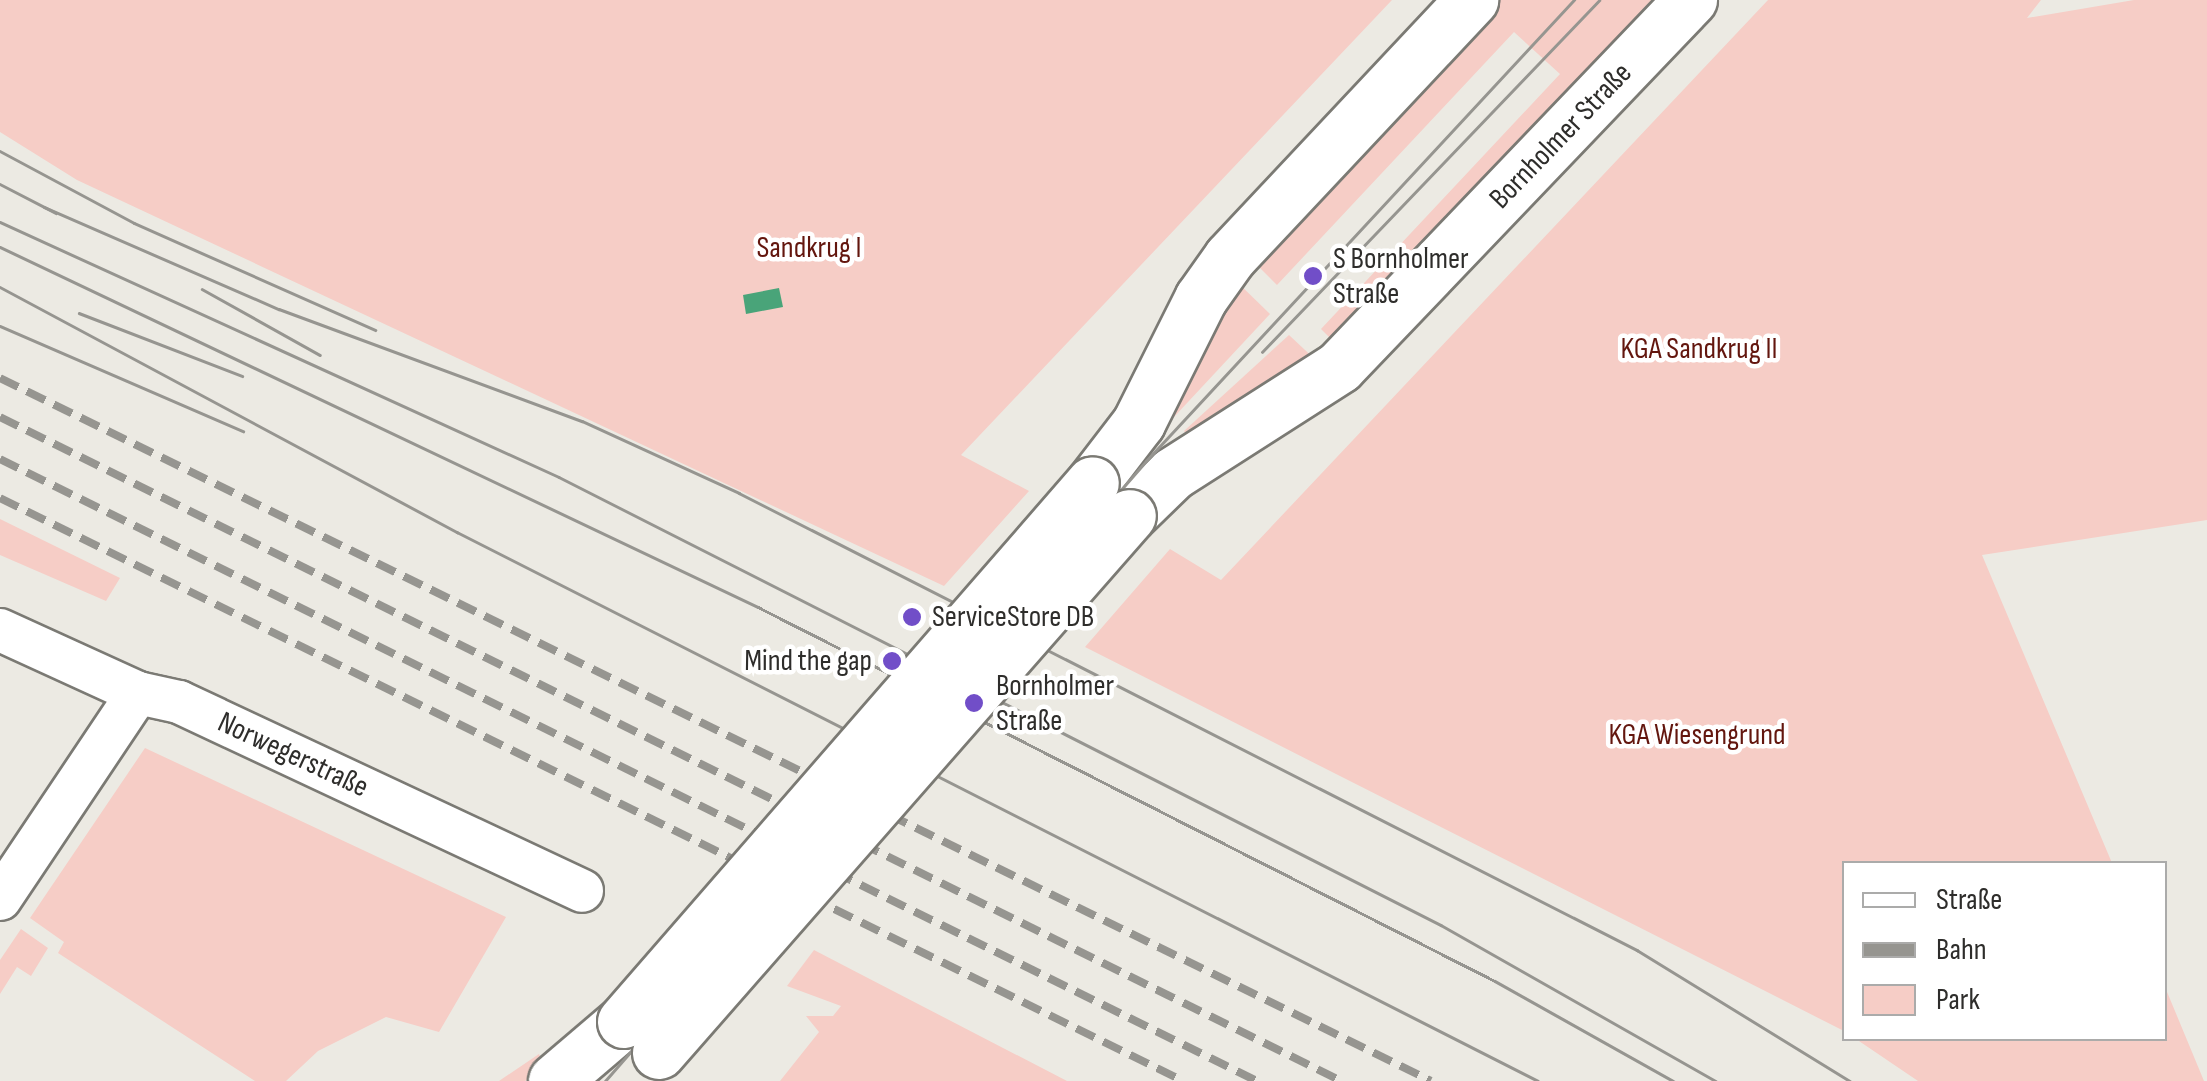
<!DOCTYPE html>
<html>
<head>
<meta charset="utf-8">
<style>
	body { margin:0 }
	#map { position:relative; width:2207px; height:1081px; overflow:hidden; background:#eceae3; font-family:"Sofia Sans Condensed",sans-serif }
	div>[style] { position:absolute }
	.green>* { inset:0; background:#f6cdc6 }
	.water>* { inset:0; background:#49a479 }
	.roads { filter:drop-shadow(2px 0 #7b7a74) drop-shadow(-2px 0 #7b7a74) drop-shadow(0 2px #7b7a74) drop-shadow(0 -2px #7b7a74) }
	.minor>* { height:42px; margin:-21px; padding:0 21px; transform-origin:21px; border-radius:21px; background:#fff }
	.major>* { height:52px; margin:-26px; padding:0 26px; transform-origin:26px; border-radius:26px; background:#fff }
	.tram>* { height:2.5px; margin:-1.25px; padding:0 1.25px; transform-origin:1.25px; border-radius:1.25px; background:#969590 }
	.rail>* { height:8px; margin-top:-4px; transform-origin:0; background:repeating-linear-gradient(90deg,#969590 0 20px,transparent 0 30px) }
	.bridges { filter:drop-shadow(2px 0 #7b7a74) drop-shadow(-2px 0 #7b7a74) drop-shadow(0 2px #7b7a74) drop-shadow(0 -2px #7b7a74) }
	.major-bridge>* { height:52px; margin:-26px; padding:0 26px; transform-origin:26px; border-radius:26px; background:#fff }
	.dots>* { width:28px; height:28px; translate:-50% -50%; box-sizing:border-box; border:5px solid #fff; border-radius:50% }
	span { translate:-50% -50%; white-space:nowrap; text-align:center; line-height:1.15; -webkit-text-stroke:9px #fff; paint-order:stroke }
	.street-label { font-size:30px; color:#2e2d2b }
	.park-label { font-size:30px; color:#63160e }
	.poi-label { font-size:30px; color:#2e2d2b }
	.left { translate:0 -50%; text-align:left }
	.right { translate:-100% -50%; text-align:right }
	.legend { position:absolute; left:1842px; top:861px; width:325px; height:180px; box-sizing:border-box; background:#fff; border:2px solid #ababaa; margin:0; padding:12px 18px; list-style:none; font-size:30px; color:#2e2d2b }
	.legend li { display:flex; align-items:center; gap:20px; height:50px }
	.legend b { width:50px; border:2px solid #ababaa }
</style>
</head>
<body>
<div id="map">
	<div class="green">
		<i style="clip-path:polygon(0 0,1392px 0,961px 455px,1029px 491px,944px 586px,77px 180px,0 132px)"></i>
		<i style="clip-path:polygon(1495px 0,1668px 0,1339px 347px,1321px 329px,1560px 74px,1514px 32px,1277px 285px,1251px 259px)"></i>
		<i style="clip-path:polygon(1768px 0,2041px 0,2027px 18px,2134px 0,2207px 0,2207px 520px,1982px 555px,2112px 863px,1844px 864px,1844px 1031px,1085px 647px,1170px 549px,1221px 580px)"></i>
		<i style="clip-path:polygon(1234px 279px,1270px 314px,1174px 417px,1163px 412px)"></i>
		<i style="clip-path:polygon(1289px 335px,1320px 364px,1192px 441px,1184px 431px)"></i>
		<i style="clip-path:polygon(0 519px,120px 578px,106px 601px,0 555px)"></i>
		<i style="clip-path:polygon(145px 748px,506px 917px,439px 1032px,386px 1017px,318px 1051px,286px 1081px,255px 1081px,58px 953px,64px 942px,30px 918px)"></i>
		<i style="clip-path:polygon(21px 929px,48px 948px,31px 976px,17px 967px,0 994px,0 960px)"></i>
		<i style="clip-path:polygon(814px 950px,864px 976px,1067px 1081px,780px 1081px,819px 1032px,806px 1016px,833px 1016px,841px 1006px,787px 986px)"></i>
		<i style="clip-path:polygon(2165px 987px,2204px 1081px,1918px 1081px,1856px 1039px,2164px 1038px)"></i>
		<i style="clip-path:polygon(539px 1054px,545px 1067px,525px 1081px,499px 1081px)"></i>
	</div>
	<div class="water">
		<i style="clip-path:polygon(779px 288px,783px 307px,746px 314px,743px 295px)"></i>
	</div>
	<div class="roads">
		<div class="minor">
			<i style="left:0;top:630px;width:152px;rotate:24.5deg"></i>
			<i style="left:138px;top:693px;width:42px;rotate:12.4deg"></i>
			<i style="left:179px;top:702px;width:445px;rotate:25.1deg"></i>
			<i style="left:0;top:899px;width:248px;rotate:-56.2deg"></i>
		</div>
		<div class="major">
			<i style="left:1093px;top:483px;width:76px;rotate:-52.5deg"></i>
			<i style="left:1139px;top:423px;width:139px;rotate:-63.4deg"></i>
			<i style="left:1201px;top:299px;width:50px;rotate:-54.7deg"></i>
			<i style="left:1230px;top:258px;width:354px;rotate:-46.8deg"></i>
			<i style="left:1130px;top:516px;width:60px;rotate:-44.3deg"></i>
			<i style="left:1173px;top:474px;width:198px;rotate:-32.6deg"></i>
			<i style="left:1340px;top:367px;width:508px;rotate:-46.28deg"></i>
			<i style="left:555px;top:1081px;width:91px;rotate:-40.5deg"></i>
		</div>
	</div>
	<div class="tram">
		<i style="left:0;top:151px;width:152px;rotate:28.2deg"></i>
		<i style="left:134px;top:223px;width:264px;rotate:23.9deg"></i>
		<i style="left:0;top:184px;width:63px;rotate:27.4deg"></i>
		<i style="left:44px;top:207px;width:256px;rotate:23.5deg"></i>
		<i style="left:279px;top:309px;width:323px;rotate:20.3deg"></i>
		<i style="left:582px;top:421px;width:173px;rotate:24.6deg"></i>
		<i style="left:739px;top:493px;width:1008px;rotate:26.97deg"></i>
		<i style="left:1637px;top:950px;width:250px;rotate:31.6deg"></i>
		<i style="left:0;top:222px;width:614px;rotate:24.52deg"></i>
		<i style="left:559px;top:477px;width:989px;rotate:26.93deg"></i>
		<i style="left:1441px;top:925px;width:316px;rotate:29.6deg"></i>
		<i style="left:0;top:247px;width:839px;rotate:25.4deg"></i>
		<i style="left:758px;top:607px;width:826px;rotate:26.91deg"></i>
		<i style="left:1495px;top:981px;width:204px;rotate:29.3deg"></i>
		<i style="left:0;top:287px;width:519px;rotate:28.2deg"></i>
		<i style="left:457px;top:532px;width:1212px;rotate:26.92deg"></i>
		<i style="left:202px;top:289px;width:135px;rotate:29.2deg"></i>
		<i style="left:79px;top:313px;width:175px;rotate:21.1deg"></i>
		<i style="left:0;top:326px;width:265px;rotate:23.4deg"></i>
		<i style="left:1262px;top:352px;width:487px;rotate:-46.2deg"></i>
		<i style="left:605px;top:1081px;width:823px;rotate:-48.89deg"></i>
		<i style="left:1146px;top:461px;width:629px;rotate:-47.13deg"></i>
	</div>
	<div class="rail">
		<i style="left:0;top:378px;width:1594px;rotate:26.16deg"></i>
		<i style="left:0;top:417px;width:1496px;rotate:26.34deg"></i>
		<i style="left:0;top:459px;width:1402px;rotate:26.33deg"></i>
		<i style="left:0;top:498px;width:1319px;rotate:26.23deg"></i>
	</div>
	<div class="bridges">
		<div class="major-bridge">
			<i style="left:624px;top:1022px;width:714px;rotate:-48.97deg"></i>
			<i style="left:659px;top:1053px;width:714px;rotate:-48.75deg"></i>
		</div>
	</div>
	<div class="dots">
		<i style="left:1313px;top:276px;background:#714ec8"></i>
		<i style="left:912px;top:617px;background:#714ec8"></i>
		<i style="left:892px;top:661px;background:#714ec8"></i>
		<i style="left:974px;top:703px;background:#714ec8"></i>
	</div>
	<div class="street-label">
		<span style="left:1561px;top:136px;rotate:-46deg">Bornholmer Straße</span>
		<span style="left:293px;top:755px;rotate:25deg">Norwegerstraße</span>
	</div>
	<div class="park-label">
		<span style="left:809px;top:248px">Sandkrug I</span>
		<span style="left:1699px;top:349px">KGA Sandkrug II</span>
		<span style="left:1697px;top:735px">KGA Wiesengrund</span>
	</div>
	<div class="poi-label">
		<span class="left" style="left:1333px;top:276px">S Bornholmer<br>Straße</span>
		<span class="left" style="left:932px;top:617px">ServiceStore DB</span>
		<span class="right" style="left:872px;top:661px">Mind the gap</span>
		<span class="left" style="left:996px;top:703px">Bornholmer<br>Straße</span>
	</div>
	<ul class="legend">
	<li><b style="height:12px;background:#fff"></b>Straße</li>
	<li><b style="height:12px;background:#969590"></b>Bahn</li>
	<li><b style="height:28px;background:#f6cdc6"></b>Park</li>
	</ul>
</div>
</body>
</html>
